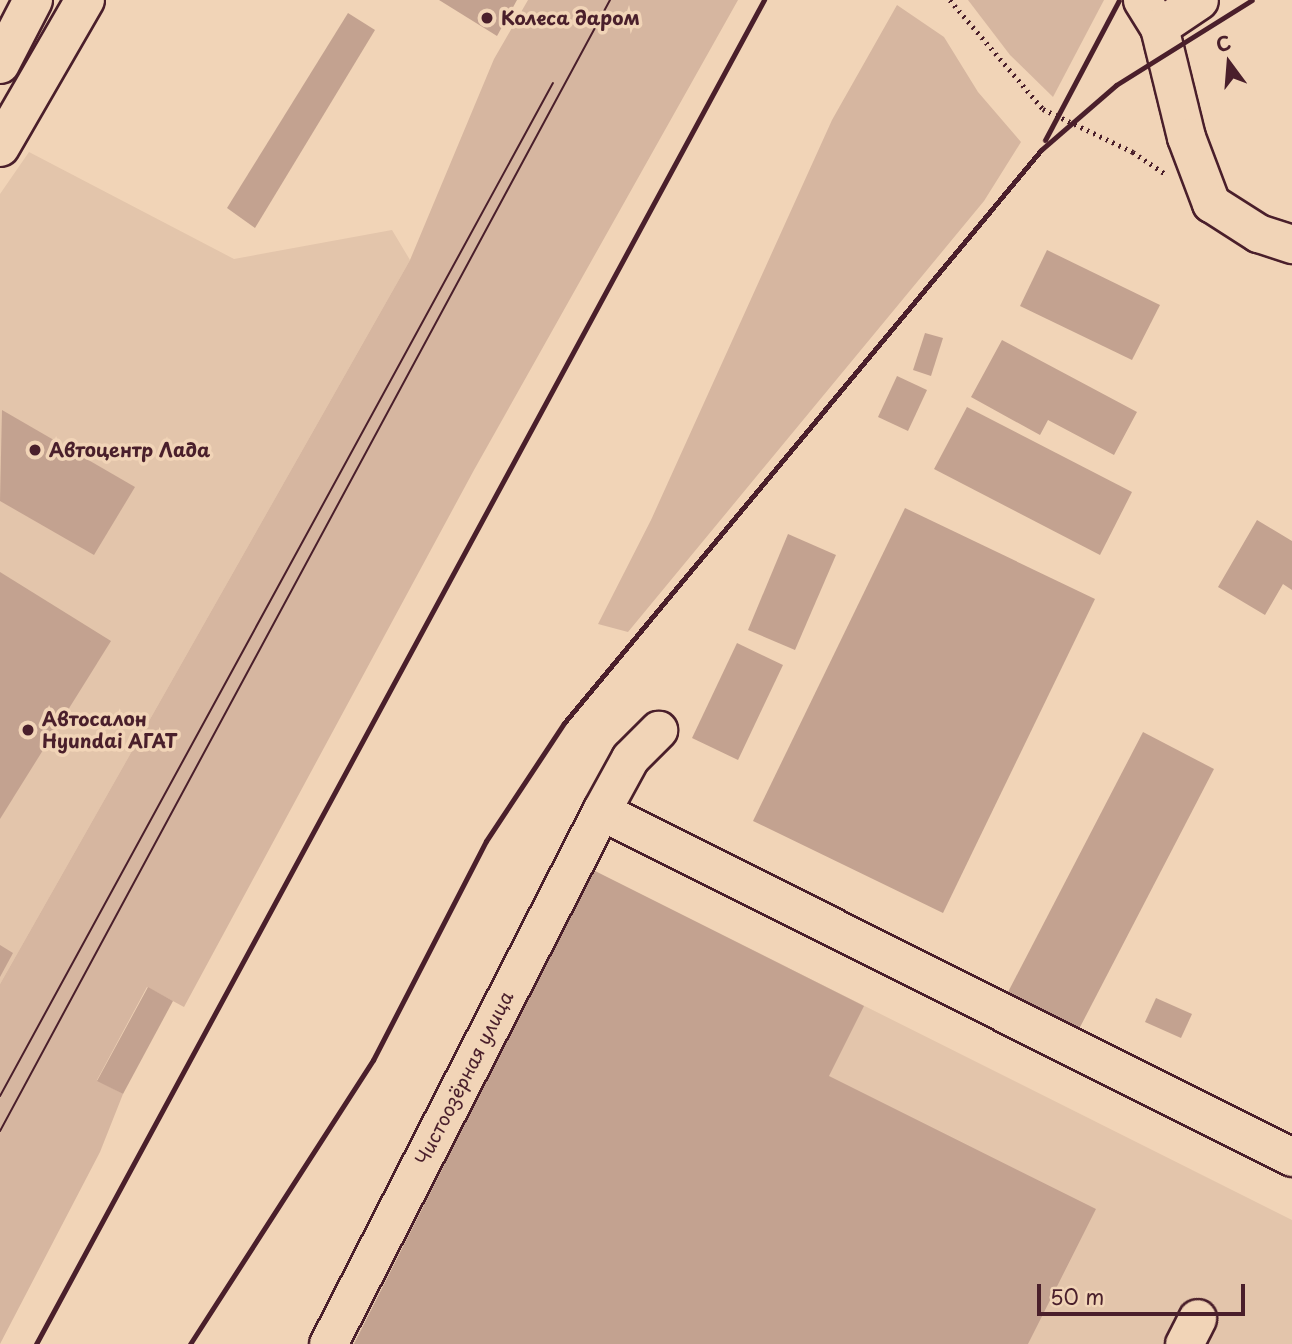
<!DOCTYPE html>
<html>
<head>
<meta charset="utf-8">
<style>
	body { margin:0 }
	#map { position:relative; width:1292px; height:1344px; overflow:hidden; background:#f1d4b7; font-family:"Playpen Sans",sans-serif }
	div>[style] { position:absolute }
	.built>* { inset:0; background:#e3c5ab }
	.green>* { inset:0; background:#d6b6a0 }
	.building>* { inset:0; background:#c3a290 }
	.path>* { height:4.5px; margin-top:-2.25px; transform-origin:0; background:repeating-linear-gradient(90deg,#4a1f2b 0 2px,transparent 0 7px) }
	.roads { filter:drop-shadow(2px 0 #4a1f2b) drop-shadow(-2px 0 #4a1f2b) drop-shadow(0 2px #4a1f2b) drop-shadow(0 -2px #4a1f2b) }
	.minor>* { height:37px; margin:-18.5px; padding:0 18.5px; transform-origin:18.5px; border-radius:18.5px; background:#f1d4b7 }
	.major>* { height:38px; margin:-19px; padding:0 19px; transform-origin:19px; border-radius:19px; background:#f1d4b7 }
	.tram>* { height:2px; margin:-1px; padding:0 1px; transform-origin:1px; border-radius:1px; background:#4a1f2b }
	.rail>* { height:5px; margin:-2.5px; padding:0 2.5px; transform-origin:2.5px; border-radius:2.5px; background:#4a1f2b }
	.dots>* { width:19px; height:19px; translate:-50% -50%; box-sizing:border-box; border:4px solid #f1d4b7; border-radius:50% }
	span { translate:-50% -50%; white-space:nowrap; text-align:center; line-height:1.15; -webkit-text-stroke:7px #f1d4b7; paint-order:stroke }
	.poi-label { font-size:19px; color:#4a1f2b; font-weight:700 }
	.left { translate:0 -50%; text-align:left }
	.street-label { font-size:19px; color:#4a1f2b }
	.north { position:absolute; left:1194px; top:28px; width:70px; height:70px; -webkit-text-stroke:5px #f1d4b7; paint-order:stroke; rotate:344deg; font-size:19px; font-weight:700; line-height:28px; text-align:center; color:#4a1f2b }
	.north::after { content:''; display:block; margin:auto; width:24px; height:32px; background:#4a1f2b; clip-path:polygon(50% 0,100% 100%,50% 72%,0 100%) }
	.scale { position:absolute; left:1037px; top:1284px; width:208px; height:32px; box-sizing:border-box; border:4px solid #4a1f2b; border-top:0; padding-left:9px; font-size:21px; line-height:24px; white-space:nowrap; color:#4a1f2b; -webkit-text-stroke:5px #f1d4b7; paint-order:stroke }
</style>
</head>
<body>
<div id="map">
	<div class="built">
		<i style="clip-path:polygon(29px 152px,234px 259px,392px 230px,410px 260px,0 984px,0 194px)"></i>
		<i style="clip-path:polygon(593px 870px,1292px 1220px,1292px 1344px,351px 1344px)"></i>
	</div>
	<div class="green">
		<i style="clip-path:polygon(528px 0,738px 0,474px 470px,184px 1007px,147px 987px,97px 1080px,123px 1094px,100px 1152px,0 1344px,0 984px,410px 260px,494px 59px)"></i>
		<i style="clip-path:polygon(968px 0,1104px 0,1053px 97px,1010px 55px)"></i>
		<i style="clip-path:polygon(897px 5px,944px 37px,978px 92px,1021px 142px,984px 201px,628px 632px,598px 624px,651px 520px,832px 120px)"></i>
	</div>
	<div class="building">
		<i style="clip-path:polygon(439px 0,517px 0,497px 36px)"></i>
		<i style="clip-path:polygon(348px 13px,375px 30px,255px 228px,227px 208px)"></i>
		<i style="clip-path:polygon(1047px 250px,1160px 305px,1132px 360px,1020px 306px)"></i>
		<i style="clip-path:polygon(925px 333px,943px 338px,931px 376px,913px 370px)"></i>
		<i style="clip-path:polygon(1002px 340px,1137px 412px,1114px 455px,1048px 420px,1040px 435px,971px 397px)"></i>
		<i style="clip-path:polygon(897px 376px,927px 390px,908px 431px,878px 417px)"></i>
		<i style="clip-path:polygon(967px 407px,1132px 492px,1100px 555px,934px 469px)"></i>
		<i style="clip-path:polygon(2px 410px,135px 487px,94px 555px,0 501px)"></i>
		<i style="clip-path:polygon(905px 508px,1095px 599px,943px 913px,753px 821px)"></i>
		<i style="clip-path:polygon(1257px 520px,1292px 541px,1292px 590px,1283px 584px,1265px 615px,1218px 587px)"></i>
		<i style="clip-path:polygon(788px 534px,836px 555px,795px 650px,748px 630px)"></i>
		<i style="clip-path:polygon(0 572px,111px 641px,0 819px)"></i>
		<i style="clip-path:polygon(737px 643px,783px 665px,738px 760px,692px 738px)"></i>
		<i style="clip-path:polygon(1143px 732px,1214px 769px,1078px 1031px,1007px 994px)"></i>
		<i style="clip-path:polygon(593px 870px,864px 1006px,829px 1076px,1096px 1209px,1028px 1344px,354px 1344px)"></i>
		<i style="clip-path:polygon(0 945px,13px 953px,0 977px)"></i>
		<i style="clip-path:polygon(148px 987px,173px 1001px,123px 1094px,97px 1081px)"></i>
		<i style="clip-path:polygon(1156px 998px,1192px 1014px,1181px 1038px,1145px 1022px)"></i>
	</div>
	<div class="path">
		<i style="left:950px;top:0;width:143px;rotate:49.5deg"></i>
		<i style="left:1043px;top:109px;width:100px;rotate:25.5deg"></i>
		<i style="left:1133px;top:152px;width:40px;rotate:34deg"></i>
	</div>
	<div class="roads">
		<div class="minor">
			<i style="left:1142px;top:0;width:32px;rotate:58deg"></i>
			<i style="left:1159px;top:27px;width:113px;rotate:76.2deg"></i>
			<i style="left:1186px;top:137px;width:71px;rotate:69.3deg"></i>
			<i style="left:1211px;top:203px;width:56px;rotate:32.6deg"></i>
			<i style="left:1258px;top:233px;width:36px;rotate:18deg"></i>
			<i style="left:1159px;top:27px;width:48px;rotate:-34deg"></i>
			<i style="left:601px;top:811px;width:773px;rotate:26.6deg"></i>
			<i style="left:328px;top:1344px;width:599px;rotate:-62.88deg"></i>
			<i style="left:601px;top:811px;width:60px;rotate:-61.3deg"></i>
			<i style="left:630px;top:758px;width:40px;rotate:-45deg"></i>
			<i style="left:1184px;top:1344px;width:29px;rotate:-63deg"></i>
		</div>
		<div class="major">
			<i style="left:0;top:64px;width:72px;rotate:-62.7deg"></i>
			<i style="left:0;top:147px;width:170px;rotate:-60deg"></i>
		</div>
	</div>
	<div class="tram">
		<i style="left:0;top:1096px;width:1154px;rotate:-61.37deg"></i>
		<i style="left:0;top:1131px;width:1285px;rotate:-61.66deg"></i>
	</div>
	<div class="rail">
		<i style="left:1045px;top:140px;width:158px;rotate:-62.1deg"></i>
		<i style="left:36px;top:1344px;width:1529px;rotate:-61.56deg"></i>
		<i style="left:190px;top:1344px;width:338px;rotate:-57.2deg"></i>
		<i style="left:373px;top:1060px;width:246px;rotate:-62.7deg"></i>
		<i style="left:486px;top:841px;width:141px;rotate:-56.5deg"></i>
		<i style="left:564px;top:723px;width:746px;rotate:-50.22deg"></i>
		<i style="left:1041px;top:150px;width:99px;rotate:-40.9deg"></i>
		<i style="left:1116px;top:85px;width:160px;rotate:-32deg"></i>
	</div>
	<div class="dots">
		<i style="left:487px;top:18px;background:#4a1f2b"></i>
		<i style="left:35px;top:450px;background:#4a1f2b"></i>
		<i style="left:28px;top:730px;background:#4a1f2b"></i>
	</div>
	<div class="poi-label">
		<span class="left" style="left:501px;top:18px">Колеса даром</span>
		<span class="left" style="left:49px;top:450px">Автоцентр Лада</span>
		<span class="left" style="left:42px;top:730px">Автосалон<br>Hyundai АГАТ</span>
	</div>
	<div class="street-label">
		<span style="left:464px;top:1078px;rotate:-63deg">Чистоозёрная улица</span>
	</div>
	<div class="north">С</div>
	<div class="scale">50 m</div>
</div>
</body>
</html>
